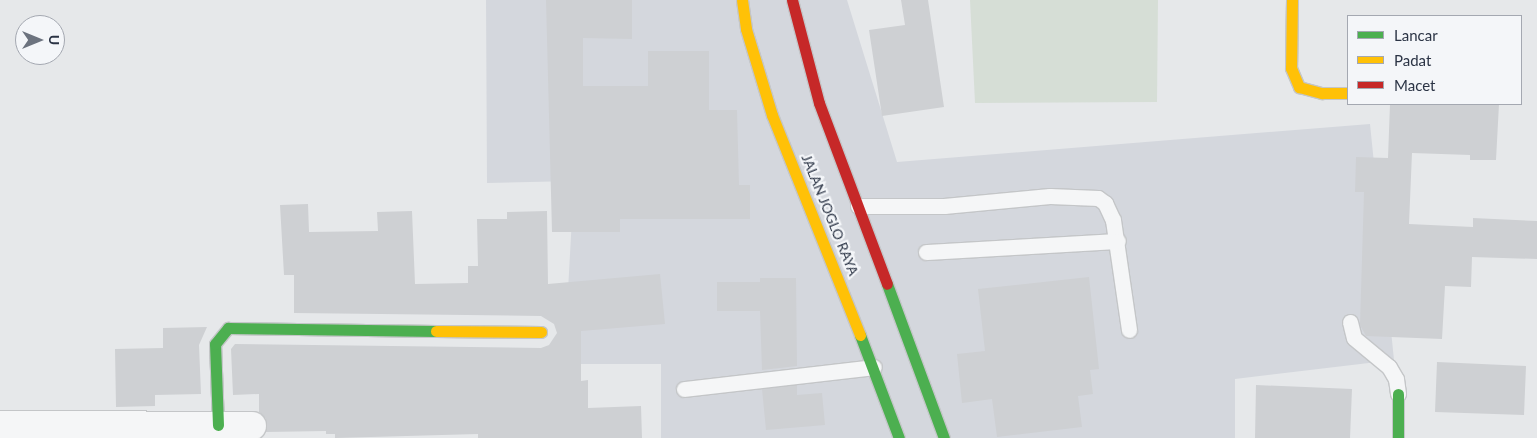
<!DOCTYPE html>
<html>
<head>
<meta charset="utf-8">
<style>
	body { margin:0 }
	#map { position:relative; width:1537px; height:438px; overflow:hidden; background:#e6e8ea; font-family:Lato,sans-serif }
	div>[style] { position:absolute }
	.built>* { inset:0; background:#d4d7dd }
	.green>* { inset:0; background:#d6ded6 }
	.building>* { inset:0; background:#ced0d3 }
	.roads { filter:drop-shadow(1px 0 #c4c6c8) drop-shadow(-1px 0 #c4c6c8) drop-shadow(0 1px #c4c6c8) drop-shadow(0 -1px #c4c6c8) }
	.lane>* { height:15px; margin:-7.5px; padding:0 7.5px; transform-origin:7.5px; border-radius:7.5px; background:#f5f6f7 }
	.street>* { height:28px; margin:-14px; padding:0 14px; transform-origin:14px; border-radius:14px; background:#f5f6f7 }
	.fast>* { height:11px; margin:-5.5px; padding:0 5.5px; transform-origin:5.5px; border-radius:5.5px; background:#4caf50 }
	.slow>* { height:11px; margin:-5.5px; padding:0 5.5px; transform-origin:5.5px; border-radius:5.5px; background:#ffc107 }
	.jam>* { height:11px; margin:-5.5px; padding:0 5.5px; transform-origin:5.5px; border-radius:5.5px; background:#c62828 }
	span { translate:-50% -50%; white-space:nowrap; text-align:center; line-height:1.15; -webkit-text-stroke:4.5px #f4f6f9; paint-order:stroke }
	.street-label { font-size:14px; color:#2b3445 }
	.legend { position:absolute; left:1347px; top:15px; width:175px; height:90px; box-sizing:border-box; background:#f4f6f9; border:1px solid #a4a8b1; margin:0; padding:6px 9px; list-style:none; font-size:15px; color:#2b3445 }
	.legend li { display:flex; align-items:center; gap:10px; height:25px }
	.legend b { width:25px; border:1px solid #a4a8b1 }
	.north { position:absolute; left:15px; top:15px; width:50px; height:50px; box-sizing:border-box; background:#f4f6f9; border:1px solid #a4a8b1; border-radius:50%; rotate:90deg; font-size:14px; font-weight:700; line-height:20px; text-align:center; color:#2b3445 }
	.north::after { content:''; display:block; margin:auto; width:18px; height:22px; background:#6c737f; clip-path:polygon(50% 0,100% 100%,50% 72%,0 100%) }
</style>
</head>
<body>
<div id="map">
	<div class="built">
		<i style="clip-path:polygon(486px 0,847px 0,897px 162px,1370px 124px,1394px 360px,1235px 379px,1235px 438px,661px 438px,661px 364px,564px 364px,574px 181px,487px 183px)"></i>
	</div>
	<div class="green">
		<i style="clip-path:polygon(970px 0,1158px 0,1157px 102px,975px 103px)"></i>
	</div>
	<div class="building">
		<i style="clip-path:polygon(546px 0,632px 0,632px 39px,583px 38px,583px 86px,648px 86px,648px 51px,709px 51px,709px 110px,737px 110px,739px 185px,750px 185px,750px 219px,620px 219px,620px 232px,552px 232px)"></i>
		<i style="clip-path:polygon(901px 0,928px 0,944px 107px,882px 116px,869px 30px,905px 25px)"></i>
		<i style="clip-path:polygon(1390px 104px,1499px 104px,1496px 160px,1470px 160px,1470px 155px,1412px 153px,1409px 224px,1473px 227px,1473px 218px,1537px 221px,1537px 259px,1472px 257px,1471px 287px,1445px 286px,1442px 339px,1366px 336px,1360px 325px,1364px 192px,1355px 192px,1356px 157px,1388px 158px)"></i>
		<i style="clip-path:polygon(308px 204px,309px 232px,378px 231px,377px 212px,412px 211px,415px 284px,468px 283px,468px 266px,478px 266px,477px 219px,507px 219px,507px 212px,547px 211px,548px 284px,660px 274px,665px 324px,581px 331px,581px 381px,588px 380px,588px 408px,641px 406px,642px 438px,478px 438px,478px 434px,335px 438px,335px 434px,326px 434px,326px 431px,266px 432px,266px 419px,259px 412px,259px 394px,233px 395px,231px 349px,235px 344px,541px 348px,549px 345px,557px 333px,554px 324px,541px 316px,294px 313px,294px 275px,284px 275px,280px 205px)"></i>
		<i style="clip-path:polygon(1089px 277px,1099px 369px,1090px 370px,1093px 394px,1078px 396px,1082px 427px,997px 437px,992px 399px,962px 403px,957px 354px,985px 351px,978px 289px)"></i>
		<i style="clip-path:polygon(760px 278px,796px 278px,797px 366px,762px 370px,760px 311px,717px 311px,717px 282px,760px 282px)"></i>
		<i style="clip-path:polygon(207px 327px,199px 345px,201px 394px,155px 395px,155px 406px,116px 407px,115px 349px,163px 348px,163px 328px)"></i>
		<i style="clip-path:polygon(1437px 362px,1526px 366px,1524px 415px,1435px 412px)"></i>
		<i style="clip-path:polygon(797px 385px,797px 395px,822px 393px,825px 425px,766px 430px,762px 389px)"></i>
		<i style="clip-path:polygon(1256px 385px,1352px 389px,1350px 438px,1255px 438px)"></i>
	</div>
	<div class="roads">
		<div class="lane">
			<i style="left:858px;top:206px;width:86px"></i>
			<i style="left:944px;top:206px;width:106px;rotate:-5.4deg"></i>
			<i style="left:1050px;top:196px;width:48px;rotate:2.4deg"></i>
			<i style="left:1098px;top:198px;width:9px;rotate:36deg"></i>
			<i style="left:1105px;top:203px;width:19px;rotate:65deg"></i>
			<i style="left:1113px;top:220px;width:111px;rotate:81.7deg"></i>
			<i style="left:926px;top:252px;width:192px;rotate:-3.3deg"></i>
			<i style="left:1350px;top:322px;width:16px;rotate:76deg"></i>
			<i style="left:1354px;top:338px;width:45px;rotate:39.6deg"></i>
			<i style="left:1389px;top:367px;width:14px;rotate:60deg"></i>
			<i style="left:1396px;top:379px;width:15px;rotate:82deg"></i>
			<i style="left:684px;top:389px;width:191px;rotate:-6.6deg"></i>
		</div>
		<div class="street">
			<i style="left:0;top:425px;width:252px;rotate:0.2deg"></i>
		</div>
		<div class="fast">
			<i style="left:887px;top:284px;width:164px;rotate:69.7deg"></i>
			<i style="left:860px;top:335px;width:110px;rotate:69.3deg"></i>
			<i style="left:1398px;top:394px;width:44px;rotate:90deg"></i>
			<i style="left:218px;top:425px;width:81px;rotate:-92.1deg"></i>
			<i style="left:215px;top:344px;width:21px;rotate:-51deg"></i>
			<i style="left:228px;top:328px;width:208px;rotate:0.8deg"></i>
		</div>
		<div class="slow">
			<i style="left:742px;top:0;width:29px;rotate:82deg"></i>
			<i style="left:746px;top:29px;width:90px;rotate:73.2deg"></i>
			<i style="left:772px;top:115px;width:237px;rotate:68.2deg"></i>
			<i style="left:1292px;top:0;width:68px;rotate:90.8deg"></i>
			<i style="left:1291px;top:68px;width:21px;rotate:67deg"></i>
			<i style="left:1299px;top:87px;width:24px;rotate:15deg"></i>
			<i style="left:1322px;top:93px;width:26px"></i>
			<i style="left:436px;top:331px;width:105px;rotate:0.5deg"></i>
		</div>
		<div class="jam">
			<i style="left:792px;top:0;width:106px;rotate:75.3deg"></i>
			<i style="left:819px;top:103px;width:193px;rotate:69.4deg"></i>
		</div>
	</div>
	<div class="street-label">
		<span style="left:830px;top:215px;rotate:68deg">JALAN JOGLO RAYA</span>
	</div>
	<ul class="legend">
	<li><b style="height:6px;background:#4caf50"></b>Lancar</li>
	<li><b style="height:6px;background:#ffc107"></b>Padat</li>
	<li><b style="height:6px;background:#c62828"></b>Macet</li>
	</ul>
	<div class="north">U</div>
</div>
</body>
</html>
